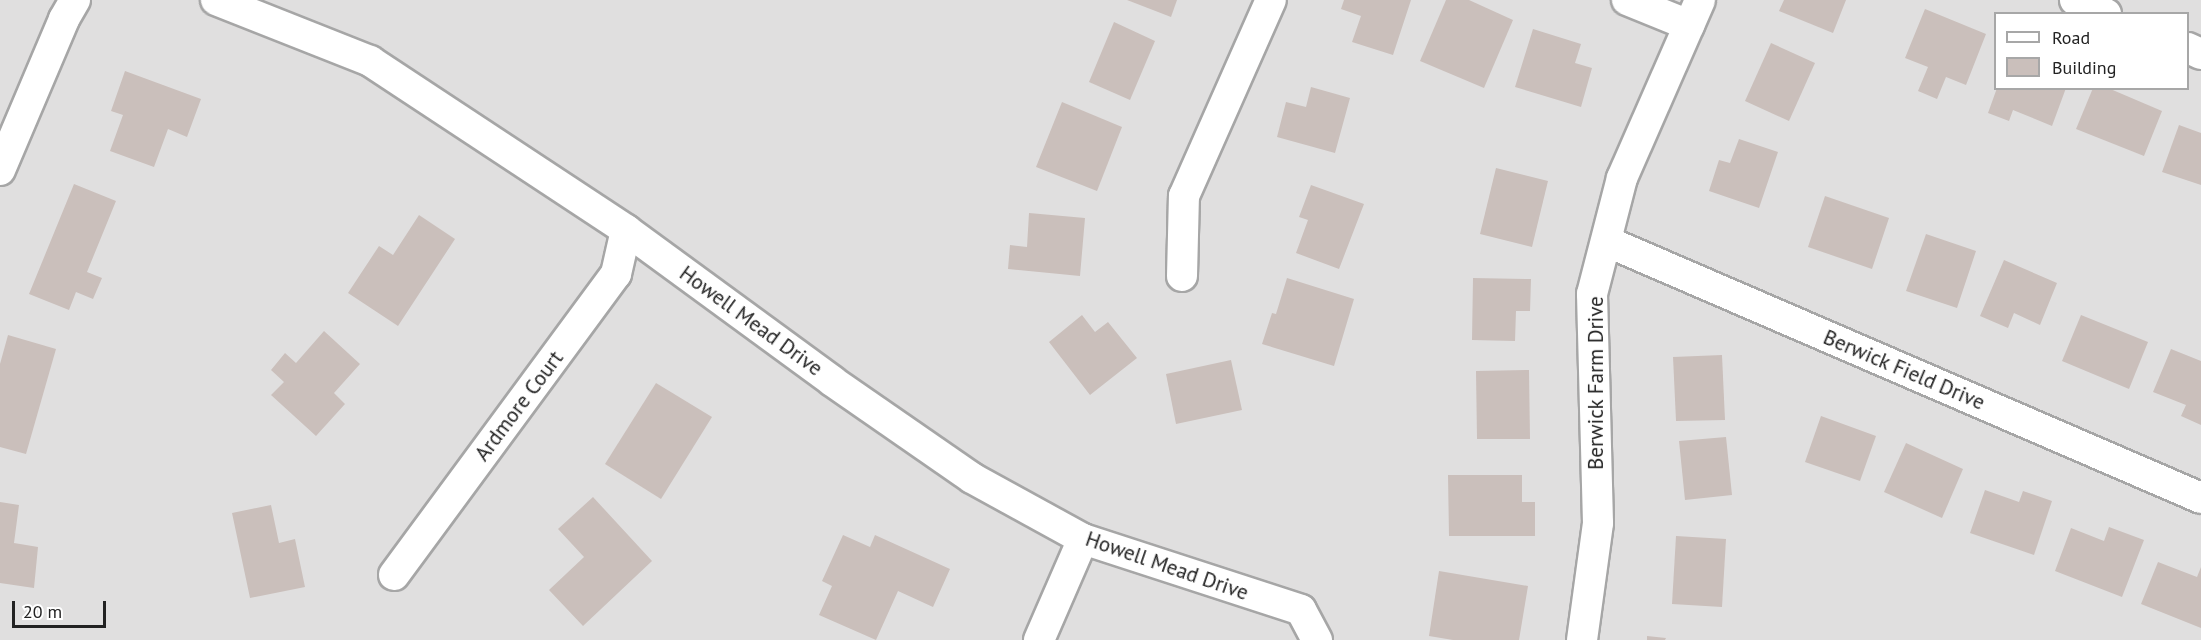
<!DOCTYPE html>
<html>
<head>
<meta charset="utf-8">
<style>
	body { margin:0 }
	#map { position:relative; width:2201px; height:640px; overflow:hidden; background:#f2ede8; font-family:"PT Sans",sans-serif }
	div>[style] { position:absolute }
	.residential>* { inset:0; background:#e0dfdf }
	.building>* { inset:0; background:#cabfbb }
	.roads { filter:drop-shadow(2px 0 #a6a6a6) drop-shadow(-2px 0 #a6a6a6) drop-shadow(0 2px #a6a6a6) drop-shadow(0 -2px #a6a6a6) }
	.minor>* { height:30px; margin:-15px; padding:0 15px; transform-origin:15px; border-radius:15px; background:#fff }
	span { translate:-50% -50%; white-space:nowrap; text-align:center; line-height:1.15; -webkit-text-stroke:4.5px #fff; paint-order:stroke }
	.street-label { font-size:21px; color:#222 }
	.legend { position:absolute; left:1994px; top:12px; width:195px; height:78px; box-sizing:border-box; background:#fff; border:2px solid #a7a7a7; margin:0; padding:8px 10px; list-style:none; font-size:18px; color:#222 }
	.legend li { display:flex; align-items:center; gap:12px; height:30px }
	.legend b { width:30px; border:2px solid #a7a7a7 }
	.scale { position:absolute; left:12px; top:601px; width:94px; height:27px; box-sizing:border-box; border:3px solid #222; border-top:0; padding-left:8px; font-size:18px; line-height:21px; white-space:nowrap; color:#222; -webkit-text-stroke:4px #fff; paint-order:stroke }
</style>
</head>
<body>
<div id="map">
	<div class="residential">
		<i style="clip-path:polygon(evenodd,0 0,2201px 0,2201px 640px,0 640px,0 0,1996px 14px,2188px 14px,2188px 88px,1996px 88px,1996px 14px)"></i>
	</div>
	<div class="building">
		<i style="clip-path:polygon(1127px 0,1177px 0,1171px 17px)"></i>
		<i style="clip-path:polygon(1344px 0,1411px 0,1393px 55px,1352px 42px,1361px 16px,1341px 9px)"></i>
		<i style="clip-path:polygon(1446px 0,1469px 0,1513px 20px,1484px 88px,1420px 61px)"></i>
		<i style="clip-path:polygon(1784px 0,1846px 0,1833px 33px,1779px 11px)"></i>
		<i style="clip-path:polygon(1925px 9px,1986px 34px,1966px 85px,1946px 77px,1937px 99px,1918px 91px,1928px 67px,1905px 58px)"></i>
		<i style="clip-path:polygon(1114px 22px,1155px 41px,1130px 100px,1089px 82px)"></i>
		<i style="clip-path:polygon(1533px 29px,1581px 44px,1575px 63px,1592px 68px,1581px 107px,1515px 87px)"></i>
		<i style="clip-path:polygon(1771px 43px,1815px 63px,1789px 121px,1745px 101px)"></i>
		<i style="clip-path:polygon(125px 71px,201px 99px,187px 137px,168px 129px,154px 167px,110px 151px,123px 115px,111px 111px)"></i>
		<i style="clip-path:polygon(1311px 87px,1350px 98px,1335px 153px,1277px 137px,1286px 102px,1306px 107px)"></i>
		<i style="clip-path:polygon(1997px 88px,2066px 88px,2052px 126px,2013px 110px,2009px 121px,1988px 113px)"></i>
		<i style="clip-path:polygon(2093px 88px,2108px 88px,2162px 111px,2144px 156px,2076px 129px)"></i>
		<i style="clip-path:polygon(1062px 102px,1122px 127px,1097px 191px,1036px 167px)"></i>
		<i style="clip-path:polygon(2179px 125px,2201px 133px,2201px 185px,2162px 172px)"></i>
		<i style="clip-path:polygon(1739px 139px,1778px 152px,1759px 208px,1709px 191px,1719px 160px,1730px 163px)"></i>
		<i style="clip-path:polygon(1496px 168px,1548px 181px,1532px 247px,1480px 234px)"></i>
		<i style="clip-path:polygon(74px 184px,116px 201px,87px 272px,102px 278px,93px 299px,76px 292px,69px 310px,29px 294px)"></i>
		<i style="clip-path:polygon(1311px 185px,1364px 204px,1339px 269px,1296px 253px,1308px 220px,1299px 217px)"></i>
		<i style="clip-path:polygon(1825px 196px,1889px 218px,1872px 269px,1808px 247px)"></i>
		<i style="clip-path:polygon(1029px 213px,1085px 218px,1080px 276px,1008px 269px,1010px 245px,1027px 247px)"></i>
		<i style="clip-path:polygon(419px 215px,455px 239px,398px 326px,348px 293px,379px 246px,393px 255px)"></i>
		<i style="clip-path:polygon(1926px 234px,1976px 251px,1957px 308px,1906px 291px)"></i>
		<i style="clip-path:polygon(2004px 260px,2057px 283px,2040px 325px,2014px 313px,2008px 328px,1980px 316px)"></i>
		<i style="clip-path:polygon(1287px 278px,1354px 299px,1334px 366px,1262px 344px,1272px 313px,1276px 314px)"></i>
		<i style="clip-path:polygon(1473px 278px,1531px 279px,1530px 311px,1516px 311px,1515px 341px,1472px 340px)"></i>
		<i style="clip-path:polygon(1082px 315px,1095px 332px,1108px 322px,1137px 358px,1090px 395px,1049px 342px)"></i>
		<i style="clip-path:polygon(2081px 315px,2148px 342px,2129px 389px,2062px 361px)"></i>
		<i style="clip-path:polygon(324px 331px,360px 364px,334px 393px,345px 404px,316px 436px,271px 395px,284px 382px,271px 370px,285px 353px,296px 363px)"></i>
		<i style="clip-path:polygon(8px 335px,56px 349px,26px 454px,0 447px,0 364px)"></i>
		<i style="clip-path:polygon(2171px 349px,2201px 361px,2201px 425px,2181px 416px,2186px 405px,2153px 392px)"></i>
		<i style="clip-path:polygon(1722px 355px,1725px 420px,1676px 421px,1673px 357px)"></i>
		<i style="clip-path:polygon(1231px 360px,1242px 410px,1176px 424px,1166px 374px)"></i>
		<i style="clip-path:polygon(1529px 370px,1530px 439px,1477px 439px,1476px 371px)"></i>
		<i style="clip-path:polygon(656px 383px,712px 417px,661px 499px,605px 464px)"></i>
		<i style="clip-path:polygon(1821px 416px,1876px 436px,1860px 481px,1805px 462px)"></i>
		<i style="clip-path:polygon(1726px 437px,1732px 495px,1685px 500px,1679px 441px)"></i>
		<i style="clip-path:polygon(1906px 443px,1963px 469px,1942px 518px,1884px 492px)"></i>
		<i style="clip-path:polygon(1448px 475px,1522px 475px,1522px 502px,1535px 502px,1535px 536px,1449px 536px)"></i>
		<i style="clip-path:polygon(1985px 490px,2019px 502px,2023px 491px,2052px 501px,2034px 555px,1970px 533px)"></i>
		<i style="clip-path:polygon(593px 497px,652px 561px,583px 626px,549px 590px,584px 557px,558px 529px)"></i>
		<i style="clip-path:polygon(0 502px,19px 505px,14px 543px,38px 547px,34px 588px,0 583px)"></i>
		<i style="clip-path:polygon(271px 505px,279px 543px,295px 539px,305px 587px,250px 598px,232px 513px)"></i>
		<i style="clip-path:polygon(2109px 527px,2144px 540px,2122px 597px,2055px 571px,2071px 528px,2104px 541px)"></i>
		<i style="clip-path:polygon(843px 535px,870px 547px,875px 535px,950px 569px,933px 607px,898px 591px,876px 640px,819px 615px,832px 586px,822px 581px)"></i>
		<i style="clip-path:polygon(1676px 536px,1726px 539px,1722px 607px,1672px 604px)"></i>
		<i style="clip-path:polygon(2158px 562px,2197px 577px,2201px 567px,2201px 628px,2141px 604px)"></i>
		<i style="clip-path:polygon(1439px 571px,1528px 586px,1519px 640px,1453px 640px,1429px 636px)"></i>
		<i style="clip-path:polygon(1647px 636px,1666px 638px,1665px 640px,1647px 640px)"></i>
	</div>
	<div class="roads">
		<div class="minor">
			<i style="left:216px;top:0;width:166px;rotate:21.6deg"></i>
			<i style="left:370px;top:61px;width:307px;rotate:33.4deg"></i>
			<i style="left:626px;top:230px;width:255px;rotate:36.2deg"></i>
			<i style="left:832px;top:381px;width:170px;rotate:34.7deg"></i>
			<i style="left:972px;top:478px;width:127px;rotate:28.8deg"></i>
			<i style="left:1083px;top:539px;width:229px;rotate:18deg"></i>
			<i style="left:1301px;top:610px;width:34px;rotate:62deg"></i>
			<i style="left:1627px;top:0;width:67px;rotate:22deg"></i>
			<i style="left:2075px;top:0;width:34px;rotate:24deg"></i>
			<i style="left:2188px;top:48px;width:14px;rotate:25deg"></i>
			<i style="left:0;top:170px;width:164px;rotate:-67deg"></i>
			<i style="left:64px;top:19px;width:22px;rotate:-60deg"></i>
			<i style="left:1608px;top:242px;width:646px;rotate:23.35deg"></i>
			<i style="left:1182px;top:276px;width:80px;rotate:-88.6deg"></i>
			<i style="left:1184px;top:196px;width:214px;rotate:-66.1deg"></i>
			<i style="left:394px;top:575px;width:374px;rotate:-53.6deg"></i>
			<i style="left:616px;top:274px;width:45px;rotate:-77.2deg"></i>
			<i style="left:1039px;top:640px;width:110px;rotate:-66.5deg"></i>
			<i style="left:1582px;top:640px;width:118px;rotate:-82.2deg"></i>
			<i style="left:1598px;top:523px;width:229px;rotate:-91.5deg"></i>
			<i style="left:1592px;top:294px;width:120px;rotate:-75.5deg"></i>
			<i style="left:1622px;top:178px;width:194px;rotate:-66.3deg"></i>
		</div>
	</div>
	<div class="street-label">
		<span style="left:751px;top:321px;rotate:36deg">Howell Mead Drive</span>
		<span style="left:1904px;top:370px;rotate:23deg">Berwick Field Drive</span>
		<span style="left:1596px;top:383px;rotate:-90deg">Berwick Farm Drive</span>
		<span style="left:519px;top:406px;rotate:-53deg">Ardmore Court</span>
		<span style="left:1167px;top:566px;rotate:19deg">Howell Mead Drive</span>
	</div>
	<ul class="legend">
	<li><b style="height:8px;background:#fff"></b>Road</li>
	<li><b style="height:16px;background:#cabfbb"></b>Building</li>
	</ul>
	<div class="scale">20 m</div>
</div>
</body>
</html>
